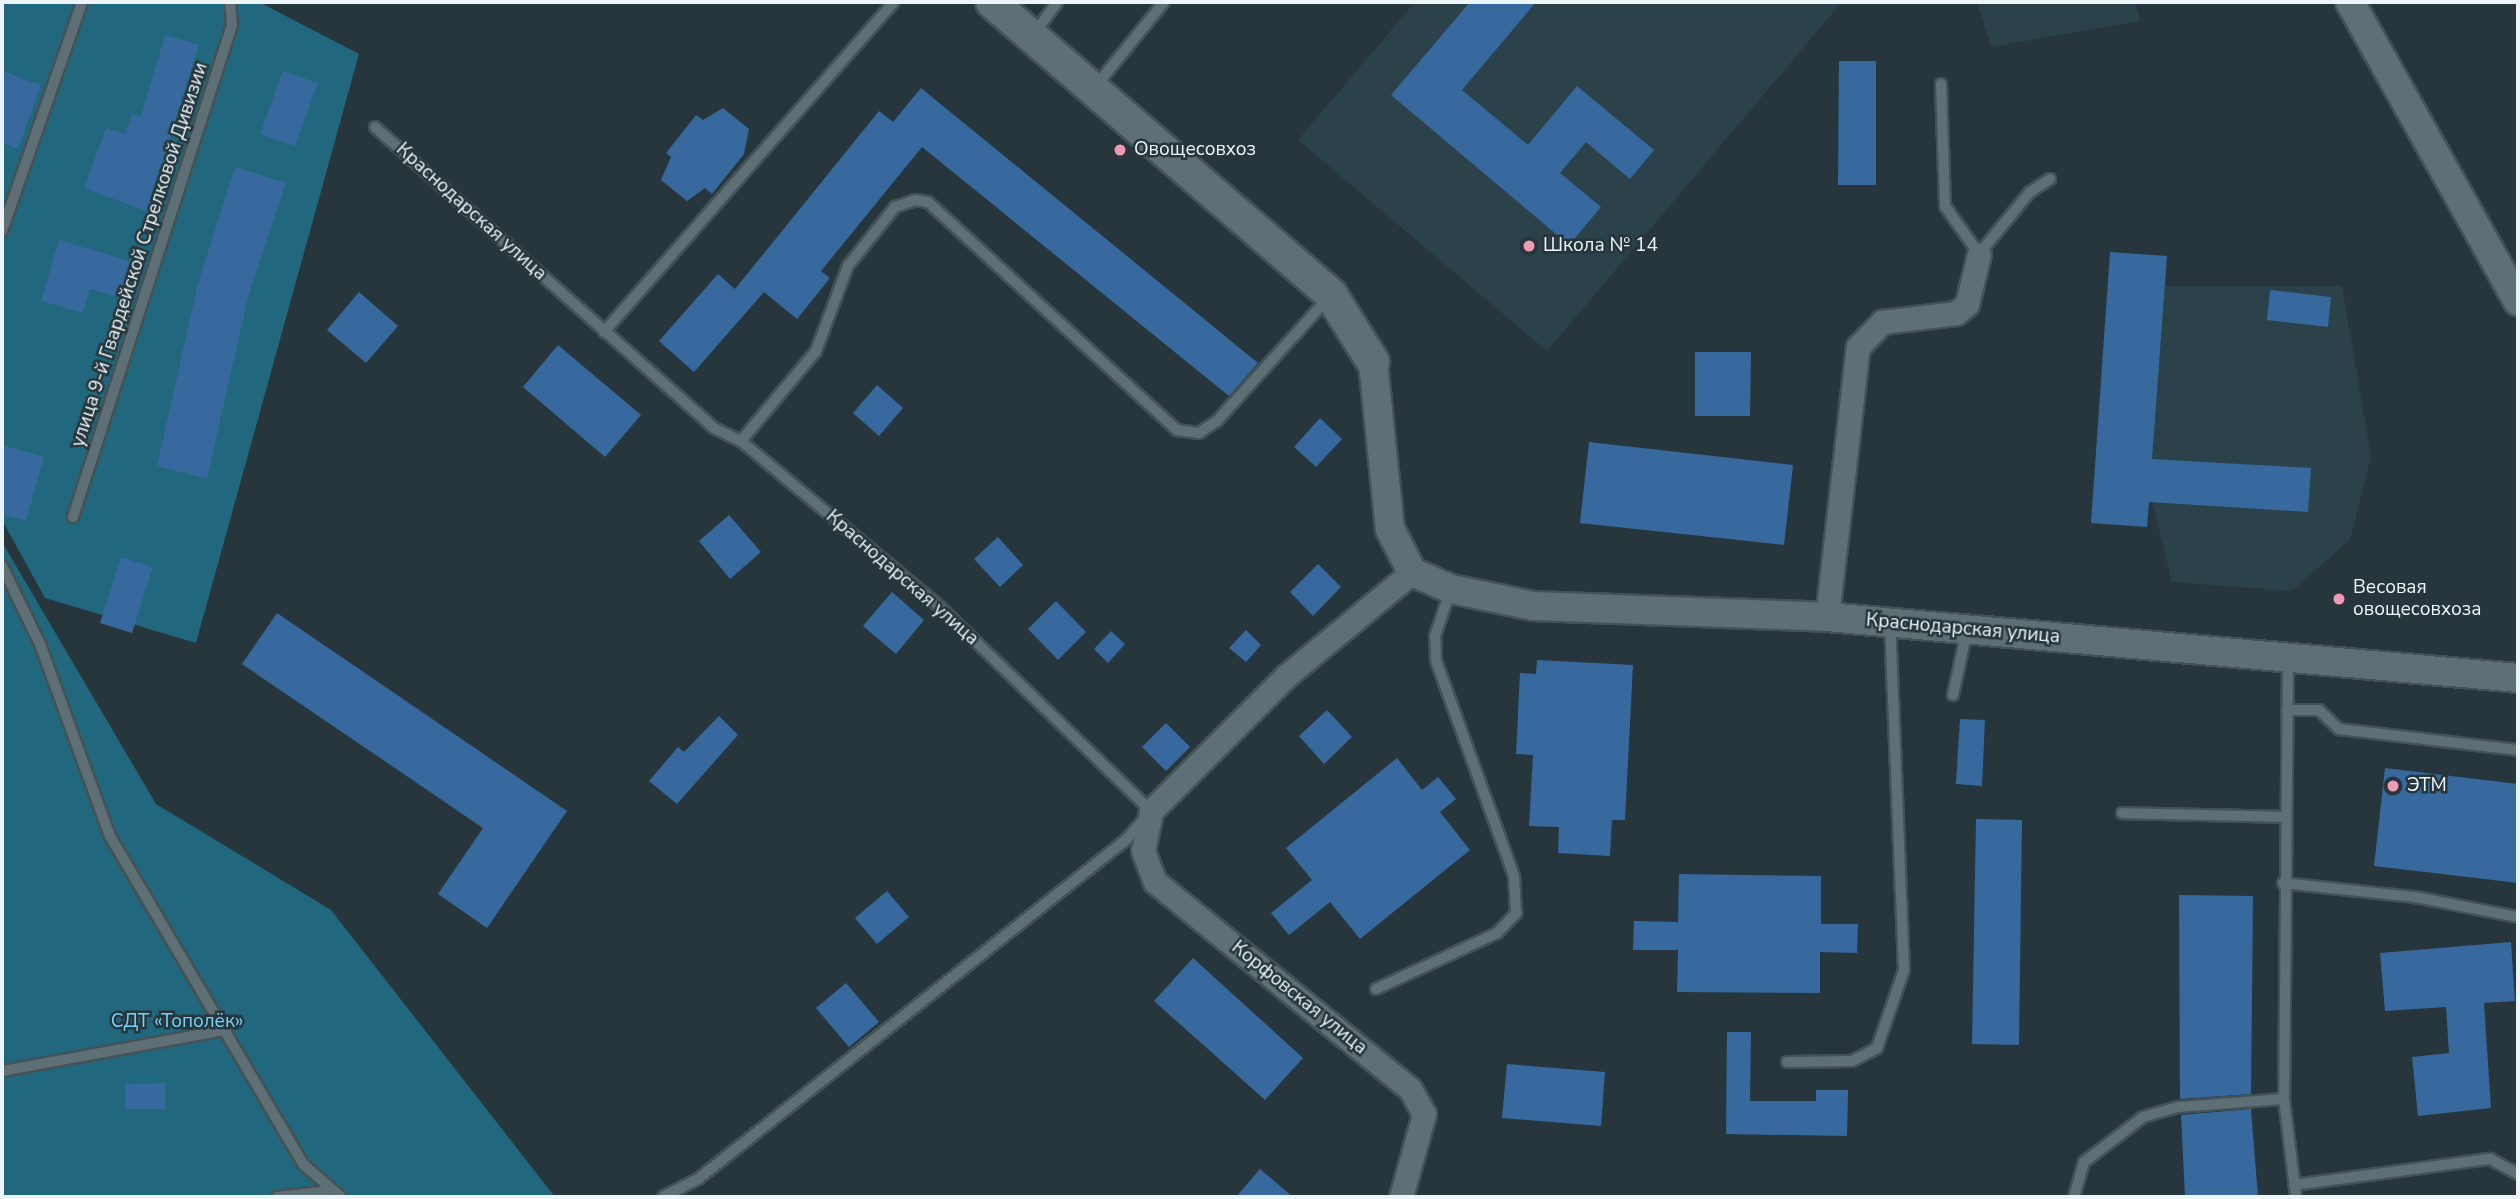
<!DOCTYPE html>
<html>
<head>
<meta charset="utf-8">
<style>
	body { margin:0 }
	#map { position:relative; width:2520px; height:1199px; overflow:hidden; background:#27363c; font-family:"Nunito Sans",sans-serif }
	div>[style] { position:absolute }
	.built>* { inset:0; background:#2b424b }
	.green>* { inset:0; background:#21677e }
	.building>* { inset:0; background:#37699e }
	.roads { filter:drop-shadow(2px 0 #445257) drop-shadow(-2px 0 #445257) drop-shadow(0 2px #445257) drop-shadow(0 -2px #445257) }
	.service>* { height:10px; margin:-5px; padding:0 5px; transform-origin:5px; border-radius:5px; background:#5e6f76 }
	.minor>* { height:23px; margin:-11.5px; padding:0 11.5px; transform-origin:11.5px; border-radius:11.5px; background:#5e6f76 }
	.tertiary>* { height:28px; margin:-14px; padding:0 14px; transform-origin:14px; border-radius:14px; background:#5e6f76 }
	.secondary>* { height:32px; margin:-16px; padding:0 16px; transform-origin:16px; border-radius:16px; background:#5e6f76 }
	.dots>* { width:19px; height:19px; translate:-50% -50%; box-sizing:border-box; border:4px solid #27363c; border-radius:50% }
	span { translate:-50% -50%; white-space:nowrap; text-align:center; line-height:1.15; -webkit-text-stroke:5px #27363c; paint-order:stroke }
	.poi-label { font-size:19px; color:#ecf6fa }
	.left { translate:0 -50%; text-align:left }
	.street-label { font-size:19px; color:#ecf6fa }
	.park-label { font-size:19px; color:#72d4f7 }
	.frame { position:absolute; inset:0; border:4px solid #ecf6fa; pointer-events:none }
</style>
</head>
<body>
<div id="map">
	<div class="built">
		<i style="clip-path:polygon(1415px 2px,1842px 2px,1547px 351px,1298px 140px)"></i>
		<i style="clip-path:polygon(1977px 2px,2135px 2px,2140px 21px,1991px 47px)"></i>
		<i style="clip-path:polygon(2126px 286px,2342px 286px,2371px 457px,2350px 540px,2291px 591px,2172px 582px,2119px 367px)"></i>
	</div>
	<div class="green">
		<i style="clip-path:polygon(2px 2px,259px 2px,359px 54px,196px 643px,45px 598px,2px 520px)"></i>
		<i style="clip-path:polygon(2px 542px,156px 804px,331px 910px,555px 1197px,2px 1197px)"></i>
	</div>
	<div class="building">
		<i style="clip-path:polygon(1470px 2px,1536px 2px,1462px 90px,1528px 145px,1577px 86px,1654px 150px,1630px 179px,1586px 142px,1560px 173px,1601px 207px,1569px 245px,1391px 95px)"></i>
		<i style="clip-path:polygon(165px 35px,199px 45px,146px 211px,84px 188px,106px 128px,125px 134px,132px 114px,141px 117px)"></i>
		<i style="clip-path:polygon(1839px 61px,1876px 61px,1876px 185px,1838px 185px)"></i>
		<i style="clip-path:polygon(2px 71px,41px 85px,18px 149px,2px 143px)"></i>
		<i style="clip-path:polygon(283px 71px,318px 83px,295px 146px,260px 134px)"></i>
		<i style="clip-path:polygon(921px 88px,1258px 363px,1229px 396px,922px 147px,821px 271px,830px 278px,797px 319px,764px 292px,694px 372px,659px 341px,718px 274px,735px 289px,879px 111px,893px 122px)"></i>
		<i style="clip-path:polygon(723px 108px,749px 129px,744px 154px,712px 194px,705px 188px,687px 201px,661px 180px,671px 157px,666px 153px,696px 115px,703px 120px)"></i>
		<i style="clip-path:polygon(235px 167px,286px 183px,248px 297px,207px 479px,157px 466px,198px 283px)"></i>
		<i style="clip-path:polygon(59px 240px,132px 262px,122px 298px,90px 289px,83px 313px,41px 301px)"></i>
		<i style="clip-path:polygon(2110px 252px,2167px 256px,2152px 459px,2311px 468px,2308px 512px,2149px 502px,2147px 527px,2091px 523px)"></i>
		<i style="clip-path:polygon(2270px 290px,2331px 297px,2328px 327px,2267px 320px)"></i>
		<i style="clip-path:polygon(359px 292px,398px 326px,366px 363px,327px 330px)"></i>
		<i style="clip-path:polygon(558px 345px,641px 415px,605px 457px,523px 387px)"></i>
		<i style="clip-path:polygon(1695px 352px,1751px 352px,1750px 416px,1695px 416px)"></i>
		<i style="clip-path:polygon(877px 385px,903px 408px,879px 436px,853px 413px)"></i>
		<i style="clip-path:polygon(1320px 418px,1342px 439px,1316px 467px,1294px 447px)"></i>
		<i style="clip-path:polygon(1589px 442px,1793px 465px,1784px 545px,1580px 523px)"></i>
		<i style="clip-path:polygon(2px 445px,44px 457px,26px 521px,2px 514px)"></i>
		<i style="clip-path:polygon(729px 515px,761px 552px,730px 579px,699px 541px)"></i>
		<i style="clip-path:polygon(998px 537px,1023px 565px,1000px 587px,974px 559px)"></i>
		<i style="clip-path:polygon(121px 557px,153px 567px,132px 633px,100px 623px)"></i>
		<i style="clip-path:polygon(1318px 564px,1341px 587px,1313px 616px,1290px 592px)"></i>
		<i style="clip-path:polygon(892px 592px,924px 620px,896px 654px,863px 626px)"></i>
		<i style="clip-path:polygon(1056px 601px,1086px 632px,1058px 660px,1028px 629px)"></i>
		<i style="clip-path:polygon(277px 613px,567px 811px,487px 928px,438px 894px,483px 828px,242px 664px)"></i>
		<i style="clip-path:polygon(1246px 630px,1261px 645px,1246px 662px,1229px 648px)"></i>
		<i style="clip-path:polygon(1111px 631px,1125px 644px,1108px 663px,1094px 649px)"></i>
		<i style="clip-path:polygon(1537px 660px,1633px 665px,1625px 820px,1612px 820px,1610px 856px,1558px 853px,1559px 827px,1529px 826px,1533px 755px,1516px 754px,1520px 673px,1536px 674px)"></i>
		<i style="clip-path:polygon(1327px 710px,1352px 737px,1324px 764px,1299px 736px)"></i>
		<i style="clip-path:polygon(719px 716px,738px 735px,677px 804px,649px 781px,678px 747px,684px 752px)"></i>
		<i style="clip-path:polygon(1960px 719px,1985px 720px,1982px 786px,1956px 784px)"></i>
		<i style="clip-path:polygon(1166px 723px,1190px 747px,1166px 771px,1142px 747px)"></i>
		<i style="clip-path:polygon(1397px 758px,1422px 790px,1438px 777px,1456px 799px,1440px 812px,1470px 850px,1360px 939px,1330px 902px,1289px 935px,1271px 913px,1312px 880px,1286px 848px)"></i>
		<i style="clip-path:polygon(2385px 768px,2518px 784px,2518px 883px,2374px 866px)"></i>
		<i style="clip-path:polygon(1976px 819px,2022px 820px,2019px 1045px,1972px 1044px)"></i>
		<i style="clip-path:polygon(1679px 874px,1821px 876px,1821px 924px,1858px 924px,1857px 953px,1820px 952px,1820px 993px,1677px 992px,1678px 950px,1633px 950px,1634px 921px,1678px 922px)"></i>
		<i style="clip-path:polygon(887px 891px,909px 917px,877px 944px,855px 918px)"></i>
		<i style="clip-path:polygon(2179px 895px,2253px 896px,2251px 1094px,2180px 1099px)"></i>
		<i style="clip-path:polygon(2511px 942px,2515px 1001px,2484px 1003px,2491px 1108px,2418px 1116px,2412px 1057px,2449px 1053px,2446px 1007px,2385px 1011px,2380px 953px)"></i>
		<i style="clip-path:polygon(1193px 958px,1303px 1058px,1265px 1100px,1154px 1001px)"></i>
		<i style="clip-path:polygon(846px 983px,879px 1022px,849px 1047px,816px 1008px)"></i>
		<i style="clip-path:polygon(1727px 1032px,1751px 1032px,1750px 1101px,1816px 1101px,1816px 1090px,1848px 1090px,1847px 1136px,1726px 1134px)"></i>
		<i style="clip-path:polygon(1507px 1064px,1605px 1072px,1601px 1126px,1502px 1118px)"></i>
		<i style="clip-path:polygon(165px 1083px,165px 1109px,125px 1109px,125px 1084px)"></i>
		<i style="clip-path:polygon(2251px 1109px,2258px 1197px,2185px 1197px,2181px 1115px)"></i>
		<i style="clip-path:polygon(1260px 1169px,1293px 1197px,1236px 1197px)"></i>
	</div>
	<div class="roads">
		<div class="service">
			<i style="left:1034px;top:34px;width:39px;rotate:-54deg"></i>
			<i style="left:1941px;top:84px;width:122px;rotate:88.1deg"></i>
			<i style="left:1945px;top:206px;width:59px;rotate:54.7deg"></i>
			<i style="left:1979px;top:254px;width:80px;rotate:-50.6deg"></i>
			<i style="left:2030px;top:192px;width:24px;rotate:-33deg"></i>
			<i style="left:1095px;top:87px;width:109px;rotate:-50.9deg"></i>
			<i style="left:375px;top:127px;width:453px;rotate:41.6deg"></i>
			<i style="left:714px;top:428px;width:30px;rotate:26deg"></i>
			<i style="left:741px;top:441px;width:259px;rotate:39.8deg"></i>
			<i style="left:940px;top:607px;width:293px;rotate:44deg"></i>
			<i style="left:1151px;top:811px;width:37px;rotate:131deg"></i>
			<i style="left:1127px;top:839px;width:547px;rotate:141.6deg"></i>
			<i style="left:698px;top:1179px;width:39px;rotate:153deg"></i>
			<i style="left:2px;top:231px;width:243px;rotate:-70.7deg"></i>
			<i style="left:604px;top:332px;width:439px;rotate:-48.7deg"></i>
			<i style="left:741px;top:441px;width:117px;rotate:-50.2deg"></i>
			<i style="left:816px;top:351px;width:91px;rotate:-69.4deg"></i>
			<i style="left:848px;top:266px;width:75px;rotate:-51.5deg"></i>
			<i style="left:895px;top:207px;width:21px;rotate:-19deg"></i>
			<i style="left:915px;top:200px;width:13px;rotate:9deg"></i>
			<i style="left:928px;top:202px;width:338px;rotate:42.5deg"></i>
			<i style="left:1177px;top:430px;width:22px;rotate:8deg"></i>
			<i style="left:1199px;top:433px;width:22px;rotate:-34deg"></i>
			<i style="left:1217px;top:421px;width:167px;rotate:-47.9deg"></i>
			<i style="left:73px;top:517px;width:517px;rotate:-72.09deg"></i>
			<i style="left:232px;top:25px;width:23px;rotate:-95deg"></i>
			<i style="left:2px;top:566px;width:87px;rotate:64deg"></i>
			<i style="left:40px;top:644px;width:204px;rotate:70deg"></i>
			<i style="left:110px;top:836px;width:382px;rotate:59.5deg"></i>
			<i style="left:304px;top:1165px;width:49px;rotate:40.9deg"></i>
			<i style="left:2288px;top:658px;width:441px;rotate:90.5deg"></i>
			<i style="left:2284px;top:1099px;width:99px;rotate:83deg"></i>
			<i style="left:1953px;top:695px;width:66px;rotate:-77.8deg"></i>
			<i style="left:2287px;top:710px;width:32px"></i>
			<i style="left:2319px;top:710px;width:28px;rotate:44deg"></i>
			<i style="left:2339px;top:729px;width:180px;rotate:6.7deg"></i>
			<i style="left:2122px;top:813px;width:162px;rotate:1.4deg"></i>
			<i style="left:2283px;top:883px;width:133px;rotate:6.1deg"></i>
			<i style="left:2415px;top:897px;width:105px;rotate:11deg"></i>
			<i style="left:1376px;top:989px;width:133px;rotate:-24.8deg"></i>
			<i style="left:1497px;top:933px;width:28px;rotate:-46deg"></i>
			<i style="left:1516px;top:913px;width:37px;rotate:-93deg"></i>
			<i style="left:1514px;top:876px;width:230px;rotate:-109.9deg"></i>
			<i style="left:1436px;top:660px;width:24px;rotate:-92deg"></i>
			<i style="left:1435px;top:636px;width:50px;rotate:-71.2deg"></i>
			<i style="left:1787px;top:1062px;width:65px;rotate:-0.9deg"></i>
			<i style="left:1852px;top:1061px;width:28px;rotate:-27deg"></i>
			<i style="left:1877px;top:1048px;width:83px;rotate:-70.9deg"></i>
			<i style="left:1904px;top:970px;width:347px;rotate:-92.3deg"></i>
			<i style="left:2px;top:1071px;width:228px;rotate:-10.4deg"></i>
			<i style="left:2294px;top:1185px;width:198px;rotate:-7.6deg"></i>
			<i style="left:2490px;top:1159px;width:32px;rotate:28deg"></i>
			<i style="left:277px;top:1197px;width:52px;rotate:-6.6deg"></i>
			<i style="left:2074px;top:1197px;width:36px;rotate:-74deg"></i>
			<i style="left:2084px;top:1162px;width:74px;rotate:-37.3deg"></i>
			<i style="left:2143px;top:1117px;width:37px;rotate:-16deg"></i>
			<i style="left:2179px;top:1107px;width:105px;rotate:-4.4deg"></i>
		</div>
		<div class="minor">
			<i style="left:1827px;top:617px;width:272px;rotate:-83.5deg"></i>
			<i style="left:1858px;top:347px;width:35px;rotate:-46deg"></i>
			<i style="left:1882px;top:322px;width:75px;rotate:-6.9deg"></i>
			<i style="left:1956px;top:313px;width:14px;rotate:-39deg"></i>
			<i style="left:1967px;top:304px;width:51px;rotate:-76.5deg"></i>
			<i style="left:1401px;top:1197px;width:86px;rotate:-74.5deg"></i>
			<i style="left:1424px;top:1114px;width:29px;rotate:-119deg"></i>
			<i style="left:1410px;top:1089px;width:328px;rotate:-140.9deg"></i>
			<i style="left:1155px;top:882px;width:34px;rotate:-111deg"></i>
			<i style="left:1143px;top:850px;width:40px;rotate:-78deg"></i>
			<i style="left:1151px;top:811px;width:191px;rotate:-45deg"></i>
			<i style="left:1286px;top:676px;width:163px;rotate:-39.5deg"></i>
		</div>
		<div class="tertiary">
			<i style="left:2350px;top:2px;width:343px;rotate:60.7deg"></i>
			<i style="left:1373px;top:362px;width:168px;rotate:84.2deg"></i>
			<i style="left:1390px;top:529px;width:48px;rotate:62.9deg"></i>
			<i style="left:1412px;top:572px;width:43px;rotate:23.6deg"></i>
			<i style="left:1451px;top:589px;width:84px;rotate:11.7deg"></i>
			<i style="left:1533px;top:606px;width:294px;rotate:2.1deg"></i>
			<i style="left:1827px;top:617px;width:694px;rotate:5.04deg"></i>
		</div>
		<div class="secondary">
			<i style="left:992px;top:2px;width:448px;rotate:40.8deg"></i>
			<i style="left:1331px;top:295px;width:79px;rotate:57.9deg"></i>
		</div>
	</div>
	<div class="dots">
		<i style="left:1120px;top:150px;background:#f19ab3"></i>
		<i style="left:1529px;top:246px;background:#f19ab3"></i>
		<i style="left:2339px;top:599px;background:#f19ab3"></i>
		<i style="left:2393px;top:786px;background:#f19ab3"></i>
	</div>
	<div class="poi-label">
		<span class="left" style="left:1134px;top:150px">Овощесовхоз</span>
		<span class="left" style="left:1543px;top:246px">Школа № 14</span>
		<span class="left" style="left:2353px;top:599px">Весовая<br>овощесовхоза</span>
		<span class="left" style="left:2407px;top:786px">ЭТМ</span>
	</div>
	<div class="street-label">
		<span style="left:471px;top:212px;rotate:42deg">Краснодарская улица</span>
		<span style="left:140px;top:255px;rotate:-72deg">улица 9-й Гвардейской Стрелковой Дивизии</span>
		<span style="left:902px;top:578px;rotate:41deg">Краснодарская улица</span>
		<span style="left:1963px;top:629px;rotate:5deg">Краснодарская улица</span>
		<span style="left:1299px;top:998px;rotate:39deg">Корфовская улица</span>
	</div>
	<div class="park-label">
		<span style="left:177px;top:1022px">СДТ «Тополёк»</span>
	</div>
	<div class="frame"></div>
</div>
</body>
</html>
